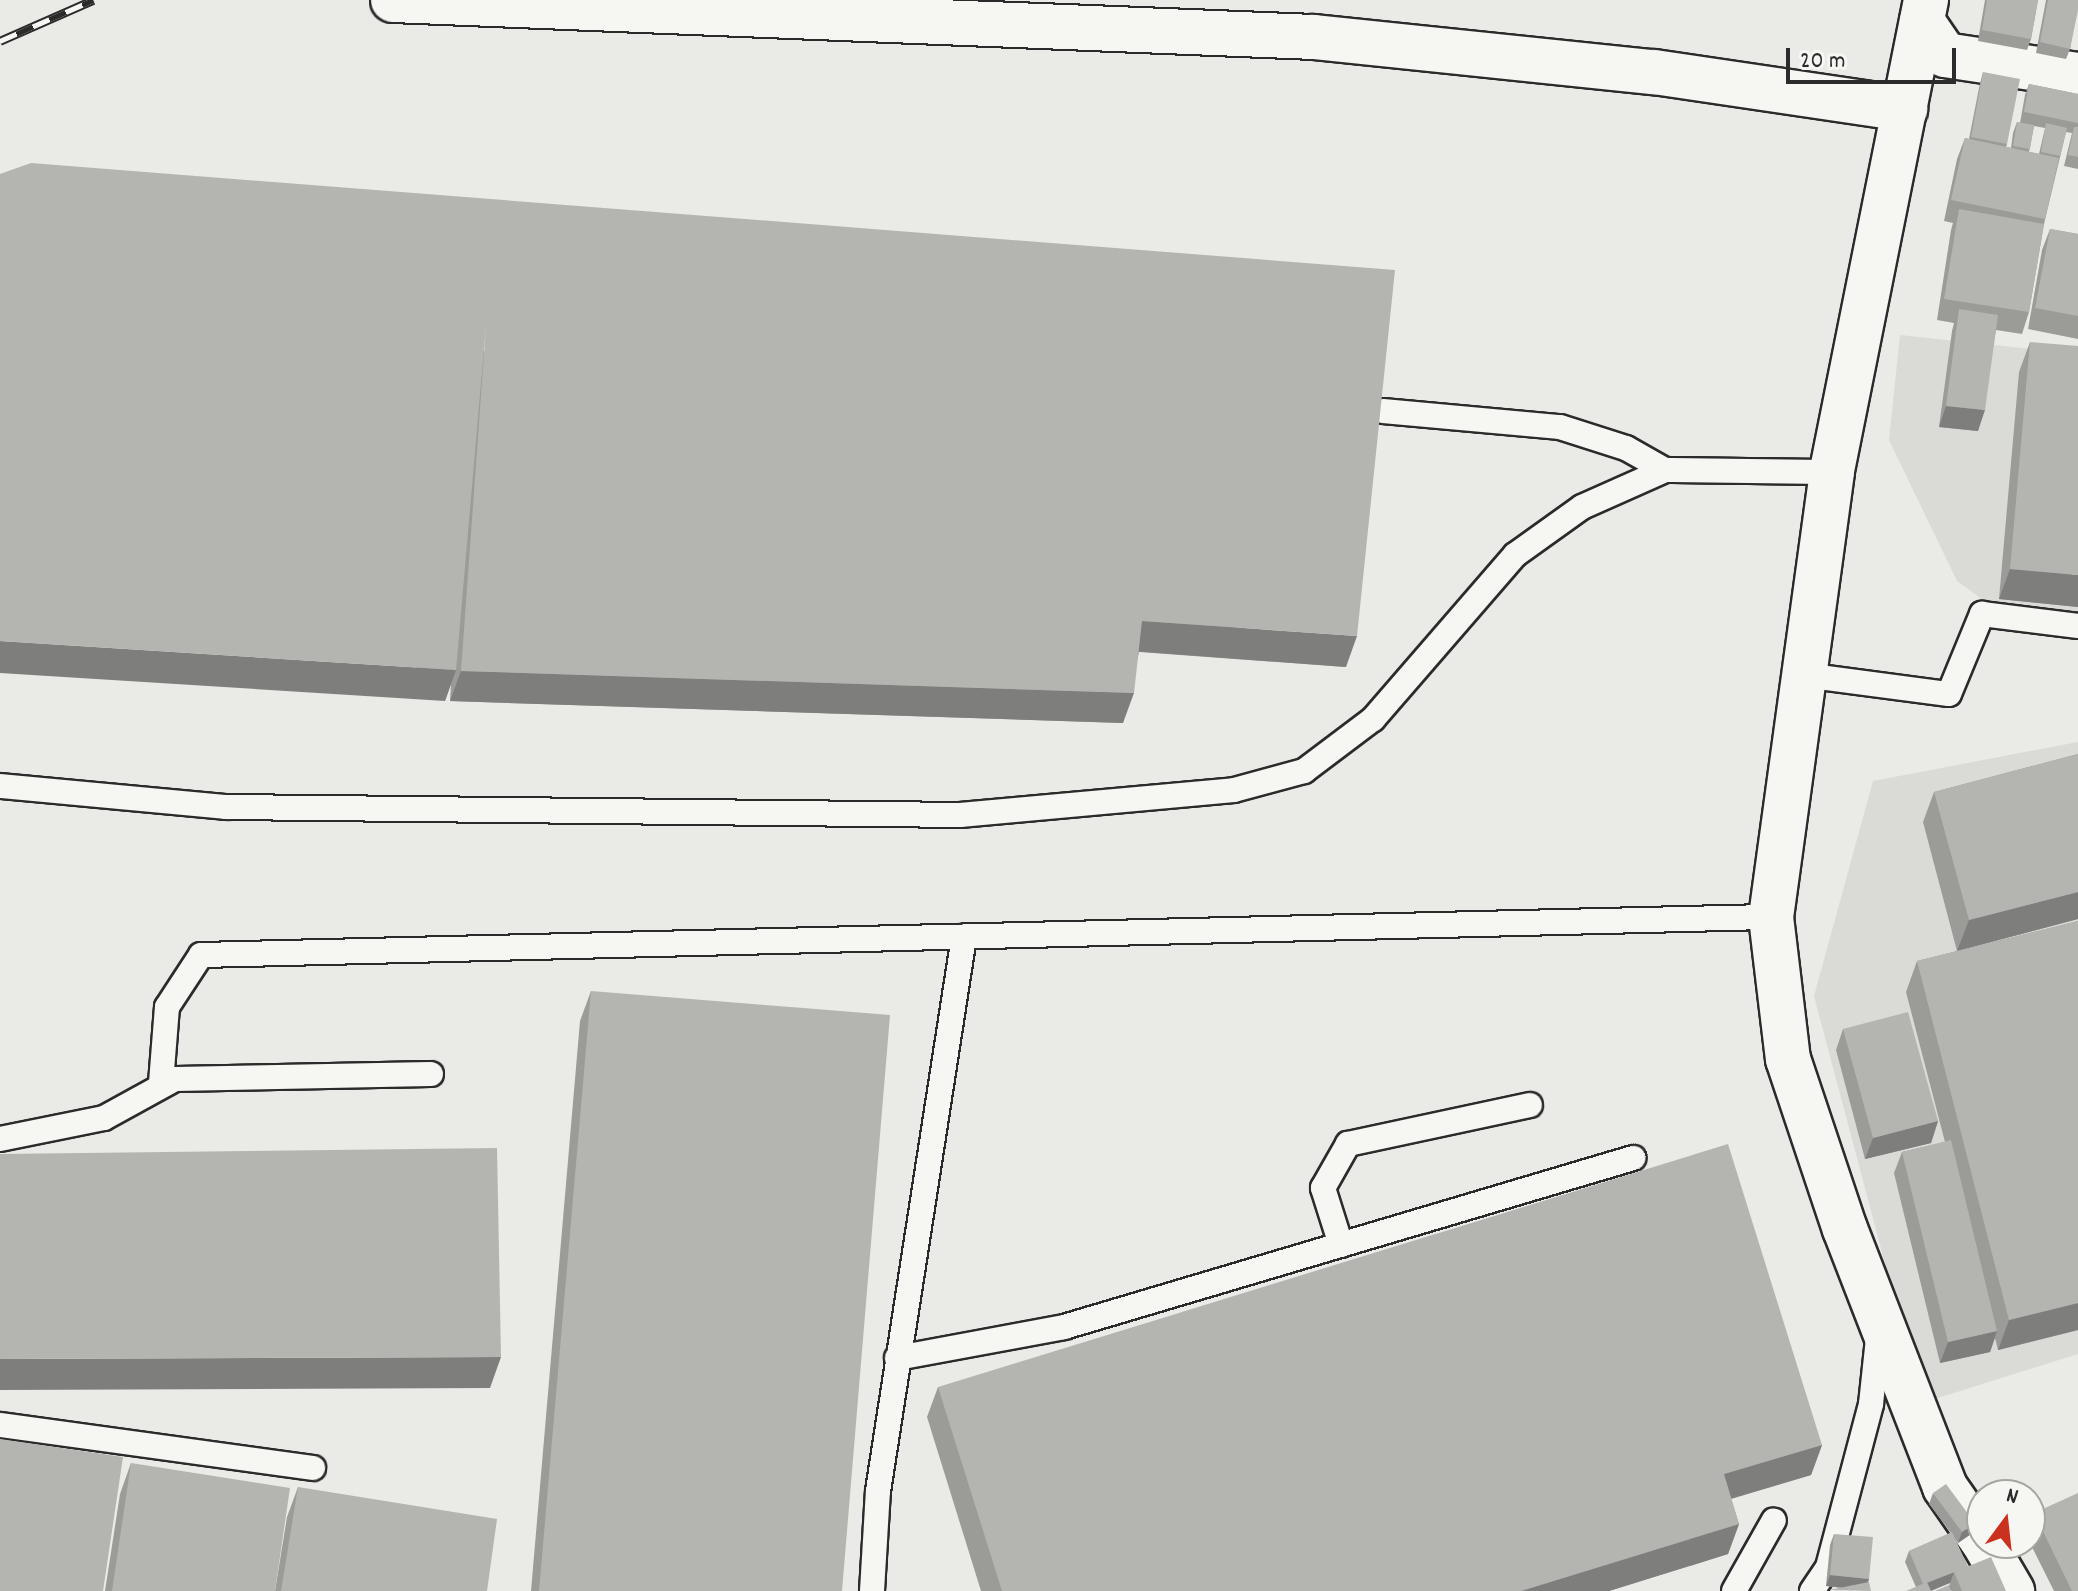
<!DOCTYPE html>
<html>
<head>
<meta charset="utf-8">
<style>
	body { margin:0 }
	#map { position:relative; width:2078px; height:1591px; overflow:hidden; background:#eaeae6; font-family:Dekko,sans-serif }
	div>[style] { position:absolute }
	.built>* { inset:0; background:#dadad6 }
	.roads { filter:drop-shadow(2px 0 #2b2b2b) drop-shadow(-2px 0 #2b2b2b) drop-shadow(0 2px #2b2b2b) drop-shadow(0 -2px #2b2b2b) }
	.service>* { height:24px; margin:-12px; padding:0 12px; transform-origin:12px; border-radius:12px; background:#f6f6f2 }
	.minor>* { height:44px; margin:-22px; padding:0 22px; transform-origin:22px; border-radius:22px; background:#f6f6f2 }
	.rail>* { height:9px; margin-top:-4.5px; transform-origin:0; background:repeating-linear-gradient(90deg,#f6f6f2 0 18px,#2b2b2b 0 36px); box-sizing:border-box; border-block:2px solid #2b2b2b }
	.wall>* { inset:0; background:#9b9b98 }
	.shaded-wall>* { inset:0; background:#7e7e7c }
	.building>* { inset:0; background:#b4b4b1 }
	span { translate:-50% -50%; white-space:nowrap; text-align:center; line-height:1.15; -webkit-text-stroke:6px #f6f6f2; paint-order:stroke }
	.north { position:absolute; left:1966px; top:1479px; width:80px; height:80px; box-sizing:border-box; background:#f6f6f2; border:2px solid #a5a5a2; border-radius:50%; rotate:15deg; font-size:22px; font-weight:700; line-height:32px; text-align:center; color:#2b2b2b }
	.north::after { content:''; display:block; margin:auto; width:28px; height:36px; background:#c8321e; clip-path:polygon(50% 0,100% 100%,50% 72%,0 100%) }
	.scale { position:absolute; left:1786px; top:48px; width:170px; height:36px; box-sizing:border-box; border:4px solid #2b2b2b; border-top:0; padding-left:10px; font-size:24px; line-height:28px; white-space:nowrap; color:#2b2b2b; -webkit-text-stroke:6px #f6f6f2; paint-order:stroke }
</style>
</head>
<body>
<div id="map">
	<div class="built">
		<i style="clip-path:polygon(1900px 335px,2078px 354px,2078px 629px,2016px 624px,1957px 581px,1889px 440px)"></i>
		<i style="clip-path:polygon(2078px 742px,2078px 1354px,1922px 1403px,1814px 996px,1873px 781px)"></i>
	</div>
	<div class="roads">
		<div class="service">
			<i style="left:1383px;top:411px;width:178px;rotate:5.2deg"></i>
			<i style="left:1560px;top:427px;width:69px;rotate:17.7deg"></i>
			<i style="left:1626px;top:448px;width:45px;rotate:29.4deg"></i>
			<i style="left:1804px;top:675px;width:146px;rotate:7.5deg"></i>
			<i style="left:1949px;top:694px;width:87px;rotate:-67.6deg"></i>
			<i style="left:1982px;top:614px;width:97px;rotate:7.1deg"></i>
			<i style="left:0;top:786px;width:227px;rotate:5.3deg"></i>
			<i style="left:226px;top:807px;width:734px;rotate:0.62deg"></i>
			<i style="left:960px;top:815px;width:275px;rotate:-5.2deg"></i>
			<i style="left:1234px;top:790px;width:73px;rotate:-15.2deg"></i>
			<i style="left:1304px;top:771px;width:86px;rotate:-37deg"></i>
			<i style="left:1373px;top:719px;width:217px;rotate:-49.1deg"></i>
			<i style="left:1515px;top:555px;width:82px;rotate:-35.6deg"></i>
			<i style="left:1582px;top:507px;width:91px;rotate:-24deg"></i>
			<i style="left:1665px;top:470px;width:167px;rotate:0.7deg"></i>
			<i style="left:161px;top:1083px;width:76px;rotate:-85.5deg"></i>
			<i style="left:167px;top:1007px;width:62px;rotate:-56.8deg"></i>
			<i style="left:201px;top:955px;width:1570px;rotate:-1.39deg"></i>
			<i style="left:0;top:1139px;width:106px;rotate:-11.4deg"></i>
			<i style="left:104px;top:1118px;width:81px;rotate:-28.8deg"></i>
			<i style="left:175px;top:1079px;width:256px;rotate:-1.1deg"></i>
			<i style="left:1341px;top:1245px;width:60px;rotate:-107.5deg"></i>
			<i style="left:1323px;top:1188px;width:51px;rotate:-60.4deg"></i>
			<i style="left:1348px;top:1144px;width:186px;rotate:-12.1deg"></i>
			<i style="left:897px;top:1358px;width:170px;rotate:-10.5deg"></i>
			<i style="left:1064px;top:1327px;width:594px;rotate:-16.54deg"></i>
			<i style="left:0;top:1425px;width:316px;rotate:7.8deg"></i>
			<i style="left:872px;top:1591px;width:100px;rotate:-86.6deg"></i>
			<i style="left:878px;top:1491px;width:561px;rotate:-81.18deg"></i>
			<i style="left:1734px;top:1591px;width:81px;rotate:-60.6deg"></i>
			<i style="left:1812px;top:1591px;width:29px;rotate:-56deg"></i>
			<i style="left:1828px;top:1567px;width:169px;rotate:-75.2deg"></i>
			<i style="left:1871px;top:1404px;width:66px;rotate:-83.9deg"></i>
		</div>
		<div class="minor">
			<i style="left:393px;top:0;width:921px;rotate:2.3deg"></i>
			<i style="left:1313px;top:37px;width:343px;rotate:5.9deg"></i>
			<i style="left:1654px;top:72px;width:254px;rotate:8.4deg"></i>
			<i style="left:1926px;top:0;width:481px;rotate:101.3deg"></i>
			<i style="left:1832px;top:472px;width:449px;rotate:97.8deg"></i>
			<i style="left:1771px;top:917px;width:143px;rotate:83.2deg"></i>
			<i style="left:1788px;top:1059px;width:179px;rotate:71.5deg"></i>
			<i style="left:1845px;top:1229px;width:277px;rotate:68.8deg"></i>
			<i style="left:1945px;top:1487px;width:65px;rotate:55.1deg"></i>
			<i style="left:1922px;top:21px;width:41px;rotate:55.9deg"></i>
			<i style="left:1945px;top:55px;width:134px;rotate:8.6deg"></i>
			<i style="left:1984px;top:1543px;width:56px;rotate:59.7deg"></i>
		</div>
	</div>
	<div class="rail">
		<i style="left:0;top:41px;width:102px;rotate:-23.8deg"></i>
	</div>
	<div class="wall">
		<i style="clip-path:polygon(1985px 0,2038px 0,2031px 39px,2027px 50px,1978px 41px)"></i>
		<i style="clip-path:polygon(2046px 0,2078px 0,2070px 49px,2066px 59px,2036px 53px)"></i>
		<i style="clip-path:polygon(evenodd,1983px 72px,2007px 144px,2006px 147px,2011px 148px,2013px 133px,2017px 122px,2020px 123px,2025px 95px,2029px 84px,2078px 94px,2078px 169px,2064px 166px,2072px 133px,2066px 132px,2044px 224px,2029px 312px,2022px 334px,1996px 330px,1978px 431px,1939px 427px,1952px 331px,1954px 323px,1937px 320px,1951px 230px,1953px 223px,1944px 221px,1957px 159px,1965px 138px,1969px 139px,1980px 83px,1983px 72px,2034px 126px,2045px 128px,2039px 154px,2029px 152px,2034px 126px)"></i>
		<i style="clip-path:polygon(0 174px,1346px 667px,1139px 652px,1123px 723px,450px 701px,451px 684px,445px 701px)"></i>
		<i style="clip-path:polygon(2050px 229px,2078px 234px,2078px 339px,2028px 329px,2042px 250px)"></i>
		<i style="clip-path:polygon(2030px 342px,2078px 607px,1999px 599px,2019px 372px)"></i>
		<i style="clip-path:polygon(2078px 754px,2078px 919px,1957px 951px,1923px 822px,1934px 792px)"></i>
		<i style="clip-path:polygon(2078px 921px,2078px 1330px,1998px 1350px,1995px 1338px,1990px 1352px,1940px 1363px,1894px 1173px,1902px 1152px,1945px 1142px,1906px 992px,1917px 961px)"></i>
		<i style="clip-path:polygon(591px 991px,842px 1591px,531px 1591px,580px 1021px)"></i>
		<i style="clip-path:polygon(1843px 1029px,1938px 1121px,1931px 1143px,1865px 1159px,1836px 1050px)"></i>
		<i style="clip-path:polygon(938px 1387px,1822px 1445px,1811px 1475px,1731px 1499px,1739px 1524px,1728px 1554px,1609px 1591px,981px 1591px,927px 1417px)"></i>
		<i style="clip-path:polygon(131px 1463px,275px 1591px,105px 1591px,120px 1494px)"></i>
		<i style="clip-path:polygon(298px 1487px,487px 1591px,275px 1591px,287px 1517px)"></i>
		<i style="clip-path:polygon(1933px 1493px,1971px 1534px,1958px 1543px,1955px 1539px,1968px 1567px,2006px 1591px,1935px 1591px,1949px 1586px,1950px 1583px,1916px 1587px,1905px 1562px,1909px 1551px,1951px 1533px,1929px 1504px)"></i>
		<i style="clip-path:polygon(2034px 1513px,2078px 1591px,2054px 1591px,2030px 1543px,2030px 1524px)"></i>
		<i style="clip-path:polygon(1834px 1534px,1869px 1579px,1868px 1582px,1842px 1588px,1826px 1586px,1830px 1545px)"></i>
	</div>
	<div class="shaded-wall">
		<i style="clip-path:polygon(1946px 406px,1985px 410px,1978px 431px,1939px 427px)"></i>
		<i style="clip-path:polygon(2010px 569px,2078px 575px,2078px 607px,1999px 599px)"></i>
		<i style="clip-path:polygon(1142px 621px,1357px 636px,1346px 667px,1131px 651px)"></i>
		<i style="clip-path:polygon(0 641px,456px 670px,445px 701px,0 673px)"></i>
		<i style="clip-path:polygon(461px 671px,1134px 693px,1123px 723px,450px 701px)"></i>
		<i style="clip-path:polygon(2078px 892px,2078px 919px,1957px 951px,1969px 920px)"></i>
		<i style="clip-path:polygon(1938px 1121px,1931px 1143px,1865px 1159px,1873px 1138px)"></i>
		<i style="clip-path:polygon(2078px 1303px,2078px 1330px,1998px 1350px,2009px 1320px)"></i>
		<i style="clip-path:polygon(1997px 1331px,1990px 1352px,1940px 1363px,1948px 1342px)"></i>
		<i style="clip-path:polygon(501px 1357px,490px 1388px,0 1390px,0 1359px)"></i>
		<i style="clip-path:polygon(1822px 1445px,1811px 1475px,1713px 1504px,1724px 1474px)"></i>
		<i style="clip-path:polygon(1975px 1523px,1971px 1534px,1958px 1543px,1962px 1532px)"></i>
		<i style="clip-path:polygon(1739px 1524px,1728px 1554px,1609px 1591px,1521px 1591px)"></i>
		<i style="clip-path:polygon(1954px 1572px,1950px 1583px,1931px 1591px,1923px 1585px)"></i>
		<i style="clip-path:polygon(1830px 1575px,1869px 1579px,1865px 1590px,1826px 1586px)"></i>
	</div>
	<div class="building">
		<i style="clip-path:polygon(1987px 0,2038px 0,2031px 39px,1982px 30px)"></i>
		<i style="clip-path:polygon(2048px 0,2078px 0,2078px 10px,2070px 49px,2040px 42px)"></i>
		<i style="clip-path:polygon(1983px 72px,2020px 79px,2007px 144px,1971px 137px)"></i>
		<i style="clip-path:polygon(2029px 84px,2078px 94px,2078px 123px,2024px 112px)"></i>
		<i style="clip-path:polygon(2017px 122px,2034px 125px,2030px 149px,2013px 146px)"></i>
		<i style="clip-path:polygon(2046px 123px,2067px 128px,2060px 156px,2041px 152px)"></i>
		<i style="clip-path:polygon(2074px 127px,2078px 127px,2078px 157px,2068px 155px)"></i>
		<i style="clip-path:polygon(1965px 138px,2059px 158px,2045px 219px,1951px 200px)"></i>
		<i style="clip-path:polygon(31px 163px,1395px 270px,1357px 636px,1142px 621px,1134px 693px,461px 671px,486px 326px,456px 670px,0 641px,0 174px)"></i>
		<i style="clip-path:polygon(1959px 209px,2044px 224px,2029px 312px,1944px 299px)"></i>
		<i style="clip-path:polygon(2050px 229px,2078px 234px,2078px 316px,2035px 308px)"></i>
		<i style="clip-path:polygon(1959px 309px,1998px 315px,1985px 410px,1946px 406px)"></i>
		<i style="clip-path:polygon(2030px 342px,2078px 346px,2078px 575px,2010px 569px)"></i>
		<i style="clip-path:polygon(2078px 754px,2078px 892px,1969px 920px,1934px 792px)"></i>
		<i style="clip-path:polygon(2078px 921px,2078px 1303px,2009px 1320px,1917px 961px)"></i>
		<i style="clip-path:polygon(591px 991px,890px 1015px,842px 1591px,539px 1591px)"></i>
		<i style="clip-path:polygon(1908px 1012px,1938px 1121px,1873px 1138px,1843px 1029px)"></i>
		<i style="clip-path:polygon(1951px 1140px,1997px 1331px,1948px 1342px,1902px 1152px)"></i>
		<i style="clip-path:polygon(1728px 1144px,1822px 1445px,1724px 1474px,1739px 1524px,1521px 1591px,1002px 1591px,938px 1387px)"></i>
		<i style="clip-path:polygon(497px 1148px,501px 1357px,0 1359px,0 1154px)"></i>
		<i style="clip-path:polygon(0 1439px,123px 1457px,103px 1591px,0 1591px)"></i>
		<i style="clip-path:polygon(131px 1463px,290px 1488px,275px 1591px,112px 1591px)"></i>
		<i style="clip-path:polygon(1946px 1484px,1975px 1523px,1962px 1532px,1933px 1493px)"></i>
		<i style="clip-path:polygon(298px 1487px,497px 1519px,487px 1591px,281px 1591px)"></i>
		<i style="clip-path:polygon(2078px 1493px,2078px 1591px,2072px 1591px,2034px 1513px)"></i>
		<i style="clip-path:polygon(1952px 1532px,1968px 1567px,1923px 1584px,1909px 1551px)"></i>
		<i style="clip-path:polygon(1834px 1534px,1873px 1537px,1869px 1579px,1830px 1575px)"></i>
		<i style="clip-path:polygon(1991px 1557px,2006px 1591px,1962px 1591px,1954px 1572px)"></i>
		<i style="clip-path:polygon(1869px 1582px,1871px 1591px,1829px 1590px)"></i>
		<i style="clip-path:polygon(1927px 1582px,1931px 1591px,1906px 1591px)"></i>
		<i style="clip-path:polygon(1949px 1585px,1951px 1591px,1935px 1591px)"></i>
	</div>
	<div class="north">N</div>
	<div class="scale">20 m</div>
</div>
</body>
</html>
